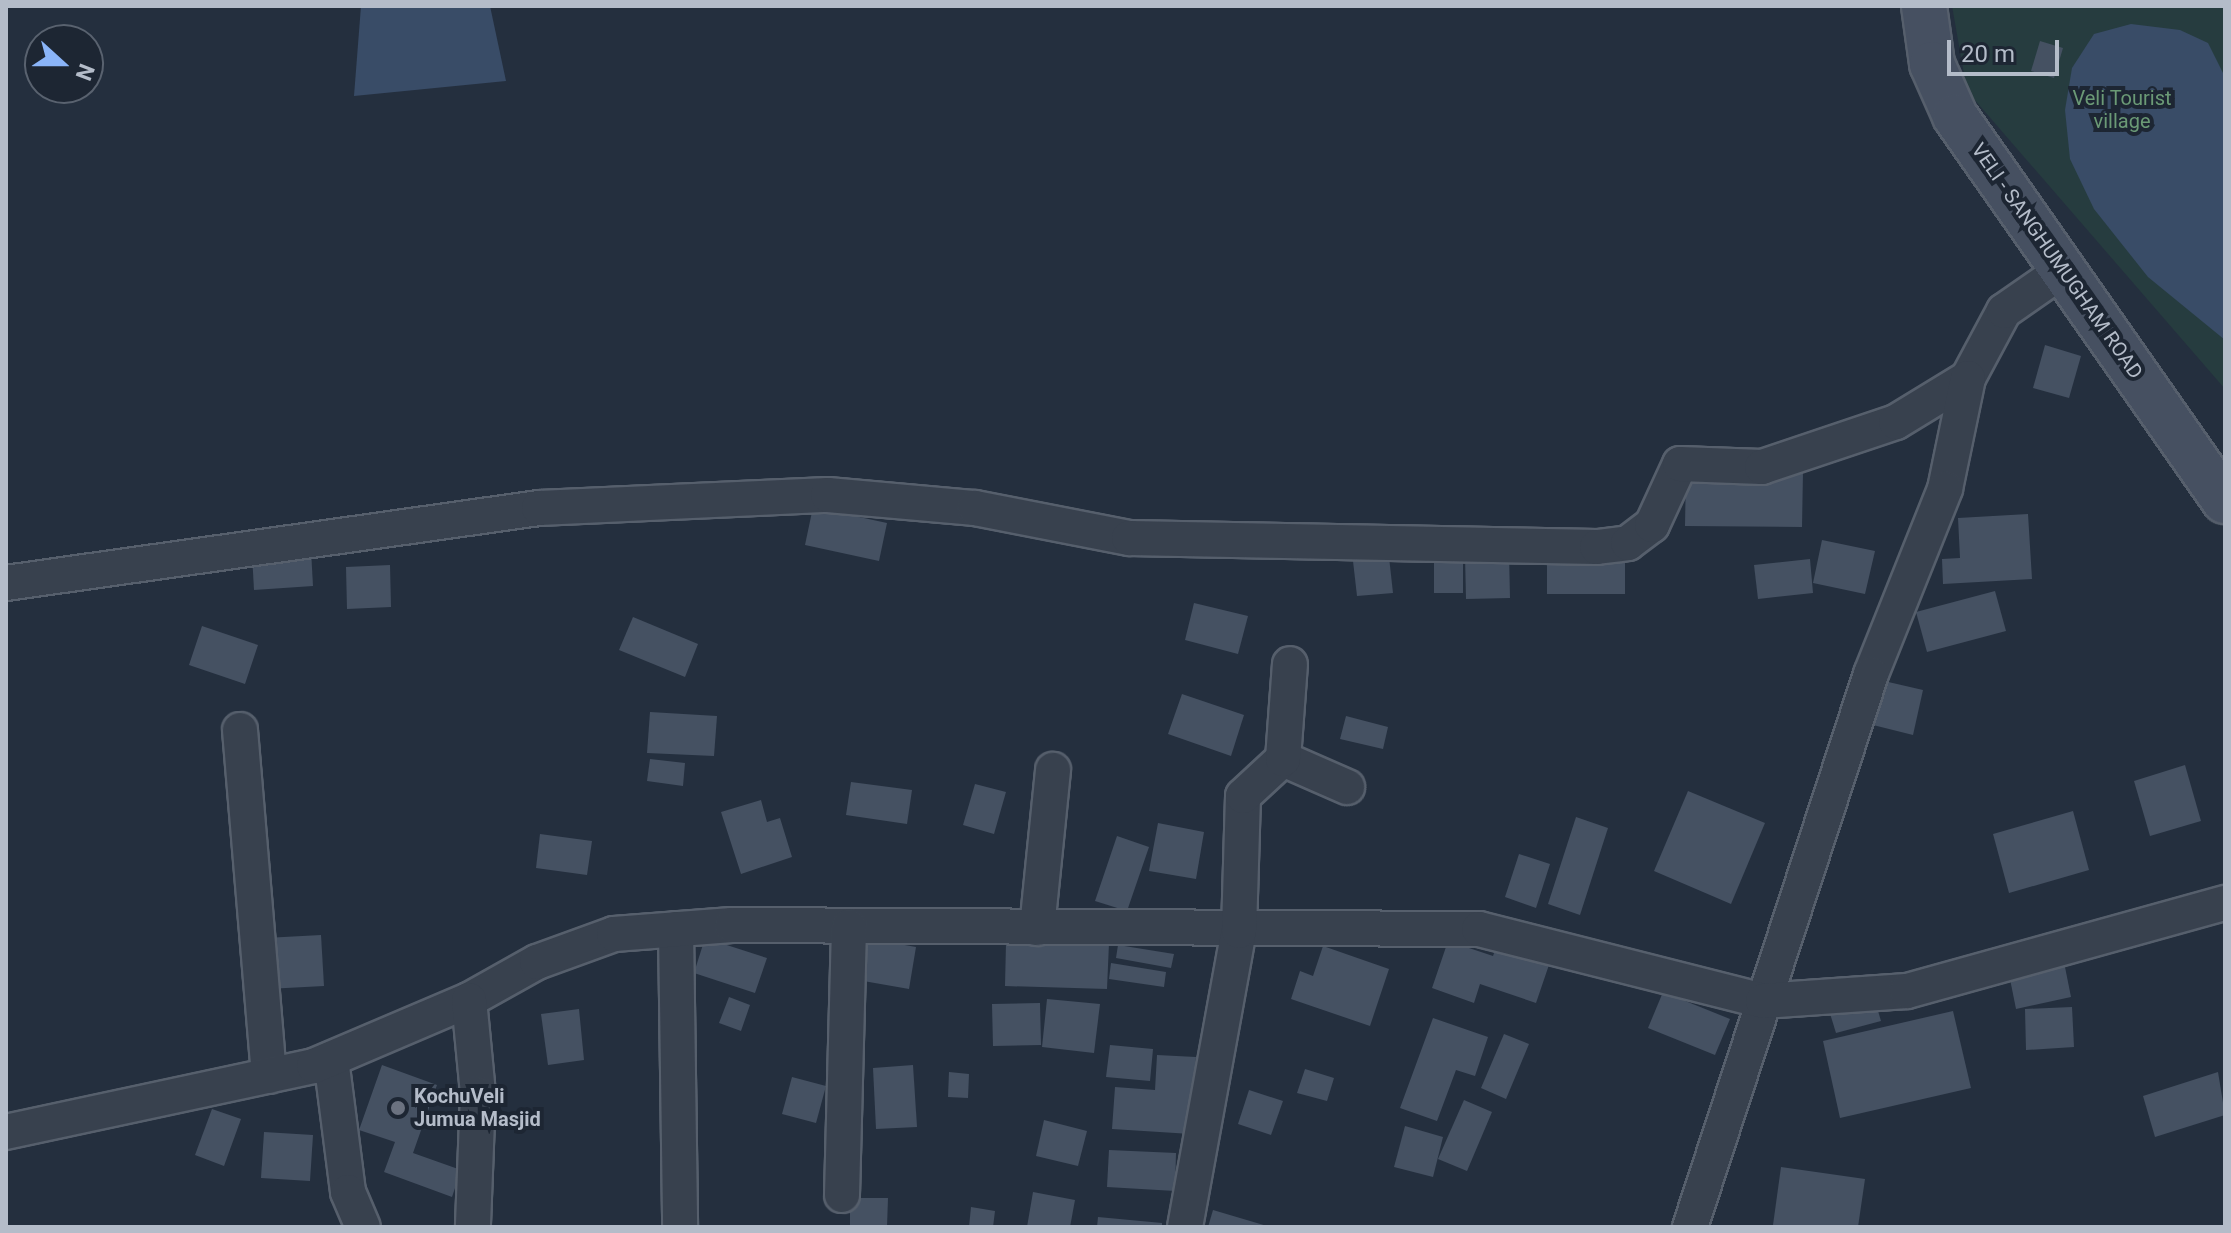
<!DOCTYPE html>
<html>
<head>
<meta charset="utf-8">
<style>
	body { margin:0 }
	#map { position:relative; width:2231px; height:1233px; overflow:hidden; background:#242f3e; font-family:Roboto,sans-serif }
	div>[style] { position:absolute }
	.green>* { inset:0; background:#263c3f }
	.water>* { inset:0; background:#394c67 }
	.building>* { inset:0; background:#455162 }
	.roads { filter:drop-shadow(2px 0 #565f6c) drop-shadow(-2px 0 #565f6c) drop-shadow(0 2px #565f6c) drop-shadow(0 -2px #565f6c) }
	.street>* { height:34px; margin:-17px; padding:0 17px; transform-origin:17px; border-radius:17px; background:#38414e }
	.secondary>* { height:44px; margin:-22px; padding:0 22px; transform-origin:22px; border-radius:22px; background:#465061 }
	.dots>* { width:22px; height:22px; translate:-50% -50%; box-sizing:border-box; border:4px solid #1d2633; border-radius:50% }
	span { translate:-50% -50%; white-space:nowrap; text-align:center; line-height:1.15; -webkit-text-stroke:8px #1d2633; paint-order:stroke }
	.park-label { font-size:20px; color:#6b9a76 }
	.street-label { font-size:20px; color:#b4bcc9 }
	.poi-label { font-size:20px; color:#b4bcc9; font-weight:700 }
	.left { translate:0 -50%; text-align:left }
	.frame { position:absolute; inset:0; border:8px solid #b4bcc9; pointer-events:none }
	.north { position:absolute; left:24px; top:24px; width:80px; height:80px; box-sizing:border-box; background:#1d2633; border:2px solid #59626f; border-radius:50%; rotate:111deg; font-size:22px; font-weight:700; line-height:32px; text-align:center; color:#b4bcc9 }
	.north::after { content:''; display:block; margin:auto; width:28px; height:36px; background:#8ab4f8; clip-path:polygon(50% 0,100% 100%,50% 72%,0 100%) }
	.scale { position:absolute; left:1947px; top:40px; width:112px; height:36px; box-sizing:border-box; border:4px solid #b4bcc9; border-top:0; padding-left:10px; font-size:24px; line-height:28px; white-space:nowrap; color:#b4bcc9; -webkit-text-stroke:6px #1d2633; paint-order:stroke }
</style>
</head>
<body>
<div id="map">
	<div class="green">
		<i style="clip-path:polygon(1952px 6px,2225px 6px,2225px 389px,1967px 91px)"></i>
	</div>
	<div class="water">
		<i style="clip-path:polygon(361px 6px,490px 6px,506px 81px,354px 96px)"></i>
		<i style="clip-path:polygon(2131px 24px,2180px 30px,2208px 43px,2225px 77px,2225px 340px,2148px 277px,2094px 209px,2070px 159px,2065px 110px,2072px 68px,2094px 34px)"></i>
	</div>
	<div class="building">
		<i style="clip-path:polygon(2040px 41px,2063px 48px,2054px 78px,2031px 71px)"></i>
		<i style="clip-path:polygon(2045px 345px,2081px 356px,2069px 398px,2033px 388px)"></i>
		<i style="clip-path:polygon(1686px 472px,1803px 472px,1802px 527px,1685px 526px)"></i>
		<i style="clip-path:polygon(813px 507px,887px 523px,879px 561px,805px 545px)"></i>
		<i style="clip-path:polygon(2028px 514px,2032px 579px,1943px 584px,1942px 559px,1960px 558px,1958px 518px)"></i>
		<i style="clip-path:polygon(1822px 540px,1875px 551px,1865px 594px,1813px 583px)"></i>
		<i style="clip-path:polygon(311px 550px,313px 586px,254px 590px,252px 554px)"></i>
		<i style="clip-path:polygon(1434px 550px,1463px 550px,1463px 593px,1434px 593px)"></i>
		<i style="clip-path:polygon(1547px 551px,1625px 551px,1625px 594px,1547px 594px)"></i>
		<i style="clip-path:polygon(1509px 553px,1510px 598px,1466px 599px,1465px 555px)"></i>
		<i style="clip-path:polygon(1389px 557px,1393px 593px,1357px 596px,1353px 561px)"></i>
		<i style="clip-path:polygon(1810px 559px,1813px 593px,1758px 599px,1754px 565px)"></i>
		<i style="clip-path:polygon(390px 565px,391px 607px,347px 609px,346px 567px)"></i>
		<i style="clip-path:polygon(1995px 591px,2006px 631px,1927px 652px,1916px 612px)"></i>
		<i style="clip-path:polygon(1194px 603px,1248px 616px,1238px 654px,1185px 640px)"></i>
		<i style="clip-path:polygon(633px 617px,698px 644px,685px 677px,619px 650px)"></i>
		<i style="clip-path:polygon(202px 626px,258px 645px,245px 684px,189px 665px)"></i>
		<i style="clip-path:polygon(1884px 681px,1923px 690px,1913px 735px,1873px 725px)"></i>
		<i style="clip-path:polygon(1182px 694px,1244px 715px,1231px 756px,1168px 734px)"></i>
		<i style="clip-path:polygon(650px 712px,717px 716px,714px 756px,647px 753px)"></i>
		<i style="clip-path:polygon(1346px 716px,1388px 727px,1383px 749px,1340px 739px)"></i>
		<i style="clip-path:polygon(650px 759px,685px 763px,683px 786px,647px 781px)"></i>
		<i style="clip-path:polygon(2185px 765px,2201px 821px,2150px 836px,2134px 781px)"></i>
		<i style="clip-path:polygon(851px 782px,912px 790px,907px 824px,846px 815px)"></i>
		<i style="clip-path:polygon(975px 784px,1006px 792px,994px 834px,963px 825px)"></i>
		<i style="clip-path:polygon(1688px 791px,1765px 823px,1731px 904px,1654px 871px)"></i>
		<i style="clip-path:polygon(761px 800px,767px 822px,780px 818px,792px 857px,741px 874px,721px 812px)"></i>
		<i style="clip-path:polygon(2073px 811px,2089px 870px,2009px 893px,1993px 834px)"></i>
		<i style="clip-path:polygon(1576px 817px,1608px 828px,1580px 915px,1548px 904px)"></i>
		<i style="clip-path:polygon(1158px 823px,1204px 832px,1196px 879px,1149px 871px)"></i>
		<i style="clip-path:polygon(540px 834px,592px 841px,587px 875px,536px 868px)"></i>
		<i style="clip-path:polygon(1117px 836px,1149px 847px,1127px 911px,1095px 901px)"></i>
		<i style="clip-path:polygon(1519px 854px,1550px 864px,1536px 908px,1505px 897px)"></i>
		<i style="clip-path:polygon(321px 935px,324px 986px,267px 989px,265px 938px)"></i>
		<i style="clip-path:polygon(859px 937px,916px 947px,909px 989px,852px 979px)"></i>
		<i style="clip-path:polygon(705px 938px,767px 958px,755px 993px,694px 973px)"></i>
		<i style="clip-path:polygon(1448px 941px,1493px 956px,1498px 942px,1551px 959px,1536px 1003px,1480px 984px,1474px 1003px,1432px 988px)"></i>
		<i style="clip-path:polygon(1006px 943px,1109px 943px,1107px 989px,1005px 986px)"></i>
		<i style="clip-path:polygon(1118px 945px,1174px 954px,1171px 968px,1116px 958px)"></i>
		<i style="clip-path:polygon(1323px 946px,1389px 969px,1370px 1026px,1291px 999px,1300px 971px,1313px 976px)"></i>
		<i style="clip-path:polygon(2064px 962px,2071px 997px,2016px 1009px,2009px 974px)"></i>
		<i style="clip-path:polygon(1111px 963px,1166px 972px,1164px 987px,1109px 979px)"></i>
		<i style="clip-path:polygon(1663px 992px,1730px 1019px,1715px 1055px,1648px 1028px)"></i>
		<i style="clip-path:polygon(1873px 994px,1881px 1021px,1836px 1033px,1828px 1007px)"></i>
		<i style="clip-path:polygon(729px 997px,750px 1005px,741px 1031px,719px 1023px)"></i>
		<i style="clip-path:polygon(1047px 999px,1100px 1004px,1094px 1053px,1042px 1047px)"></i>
		<i style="clip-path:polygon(1040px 1003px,1041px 1045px,993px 1046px,992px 1004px)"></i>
		<i style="clip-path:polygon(2072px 1007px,2074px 1047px,2026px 1050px,2025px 1009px)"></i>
		<i style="clip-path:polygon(579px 1009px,584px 1060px,548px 1065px,541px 1014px)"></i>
		<i style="clip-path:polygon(1953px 1011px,1971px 1088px,1840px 1118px,1823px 1041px)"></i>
		<i style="clip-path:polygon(1433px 1018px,1488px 1037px,1475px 1076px,1456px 1070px,1437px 1121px,1400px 1108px)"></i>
		<i style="clip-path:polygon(1504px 1034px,1529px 1044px,1506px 1099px,1481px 1088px)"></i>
		<i style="clip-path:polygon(1110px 1045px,1153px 1049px,1150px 1081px,1106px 1077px)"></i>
		<i style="clip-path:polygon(1157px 1055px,1196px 1057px,1191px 1134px,1112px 1129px,1115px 1087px,1155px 1090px)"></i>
		<i style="clip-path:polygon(382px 1065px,437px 1085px,413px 1153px,461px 1170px,452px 1197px,384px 1172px,395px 1142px,359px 1130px)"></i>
		<i style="clip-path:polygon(913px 1065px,917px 1127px,876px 1129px,873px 1068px)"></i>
		<i style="clip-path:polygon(1305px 1069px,1334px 1078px,1327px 1101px,1297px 1093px)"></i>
		<i style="clip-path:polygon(949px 1072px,969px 1074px,968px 1098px,948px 1097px)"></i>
		<i style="clip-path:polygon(2218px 1072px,2225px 1115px,2155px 1137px,2143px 1096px)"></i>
		<i style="clip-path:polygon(792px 1077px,826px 1086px,816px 1123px,782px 1114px)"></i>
		<i style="clip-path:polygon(1249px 1090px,1283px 1101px,1271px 1135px,1238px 1124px)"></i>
		<i style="clip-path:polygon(1464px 1100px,1492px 1112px,1467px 1171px,1438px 1159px)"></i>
		<i style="clip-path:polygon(212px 1109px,241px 1119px,224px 1166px,195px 1155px)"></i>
		<i style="clip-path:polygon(1044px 1120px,1087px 1131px,1078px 1166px,1036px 1156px)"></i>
		<i style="clip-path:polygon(1405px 1126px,1443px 1137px,1433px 1177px,1394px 1167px)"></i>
		<i style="clip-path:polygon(264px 1132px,313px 1135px,310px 1181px,261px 1178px)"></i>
		<i style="clip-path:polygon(1109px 1150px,1176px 1153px,1175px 1191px,1107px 1187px)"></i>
		<i style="clip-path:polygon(1781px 1167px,1865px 1179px,1858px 1227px,1773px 1225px)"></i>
		<i style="clip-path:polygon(1033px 1192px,1075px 1200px,1070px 1227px,1027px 1227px)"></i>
		<i style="clip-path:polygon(850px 1198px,888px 1198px,887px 1227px,850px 1227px)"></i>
		<i style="clip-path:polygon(971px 1207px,995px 1211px,993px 1227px,969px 1227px)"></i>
		<i style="clip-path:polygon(1213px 1210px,1267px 1226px,1267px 1227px,1208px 1227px)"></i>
		<i style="clip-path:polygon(1098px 1217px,1162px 1223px,1162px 1227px,1097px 1227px)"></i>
	</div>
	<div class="roads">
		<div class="street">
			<i style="left:1968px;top:378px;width:76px;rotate:-61.8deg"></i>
			<i style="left:2004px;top:311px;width:72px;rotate:-34.8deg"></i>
			<i style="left:6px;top:583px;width:538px;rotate:-8.01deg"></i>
			<i style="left:539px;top:508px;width:289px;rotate:-2.6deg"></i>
			<i style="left:828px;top:495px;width:148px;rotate:5.1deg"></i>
			<i style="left:975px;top:508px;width:157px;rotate:11deg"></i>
			<i style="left:1129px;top:538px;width:468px;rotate:1.1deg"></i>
			<i style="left:1597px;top:547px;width:31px;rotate:-7deg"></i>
			<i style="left:1628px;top:543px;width:30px;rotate:-37deg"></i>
			<i style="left:1652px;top:525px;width:67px;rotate:-65.3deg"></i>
			<i style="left:1680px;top:464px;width:82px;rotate:2.1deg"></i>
			<i style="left:1762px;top:467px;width:141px;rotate:-18.6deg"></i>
			<i style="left:1896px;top:422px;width:84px;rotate:-31.4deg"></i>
			<i style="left:1968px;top:378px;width:113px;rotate:101.7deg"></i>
			<i style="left:1945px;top:489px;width:199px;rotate:111.8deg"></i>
			<i style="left:1871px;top:674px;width:582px;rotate:108.12deg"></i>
			<i style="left:240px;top:730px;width:347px;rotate:85.2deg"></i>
			<i style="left:1283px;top:759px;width:70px;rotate:23.6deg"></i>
			<i style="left:1037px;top:928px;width:159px;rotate:-84.2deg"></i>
			<i style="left:676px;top:929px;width:298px;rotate:89.2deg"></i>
			<i style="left:469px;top:1000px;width:78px;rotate:-29.2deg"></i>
			<i style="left:537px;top:962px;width:82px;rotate:-20deg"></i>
			<i style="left:614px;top:934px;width:118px;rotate:-4.4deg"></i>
			<i style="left:732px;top:925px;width:747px;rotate:0.31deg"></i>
			<i style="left:1479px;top:929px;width:293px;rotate:14.2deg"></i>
			<i style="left:1763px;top:1001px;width:144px;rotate:-4deg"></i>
			<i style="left:1907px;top:991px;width:330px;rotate:-15.5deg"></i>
			<i style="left:331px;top:1059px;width:134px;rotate:82.7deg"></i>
			<i style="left:348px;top:1192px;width:38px;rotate:67deg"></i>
			<i style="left:6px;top:1132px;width:315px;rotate:-12.1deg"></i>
			<i style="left:314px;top:1066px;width:168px;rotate:-23.1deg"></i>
			<i style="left:469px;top:1000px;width:94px;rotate:84.5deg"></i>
			<i style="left:478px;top:1094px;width:133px;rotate:92.2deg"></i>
			<i style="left:842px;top:1195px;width:269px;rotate:-88.5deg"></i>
			<i style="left:1185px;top:1227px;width:301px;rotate:-79.7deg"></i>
			<i style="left:1239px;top:931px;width:135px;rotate:-88.3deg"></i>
			<i style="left:1243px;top:796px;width:54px;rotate:-42.8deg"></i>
			<i style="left:1283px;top:759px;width:95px;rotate:-85.8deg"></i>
		</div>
		<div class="secondary">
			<i style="left:1924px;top:6px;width:59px;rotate:82.1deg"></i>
			<i style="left:1932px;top:64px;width:57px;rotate:66.1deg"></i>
			<i style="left:1955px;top:116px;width:470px;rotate:55deg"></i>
		</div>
	</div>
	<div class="dots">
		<i style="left:398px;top:1108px;background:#6b7280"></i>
	</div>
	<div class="park-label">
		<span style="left:2122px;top:110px">Veli Tourist<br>village</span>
	</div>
	<div class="street-label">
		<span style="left:2057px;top:261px;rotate:55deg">VELI - SANGHUMUGHAM ROAD</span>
	</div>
	<div class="poi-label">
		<span class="left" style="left:414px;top:1108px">KochuVeli<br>Jumua Masjid</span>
	</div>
	<div class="frame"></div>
	<div class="north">N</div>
	<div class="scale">20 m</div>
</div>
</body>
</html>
